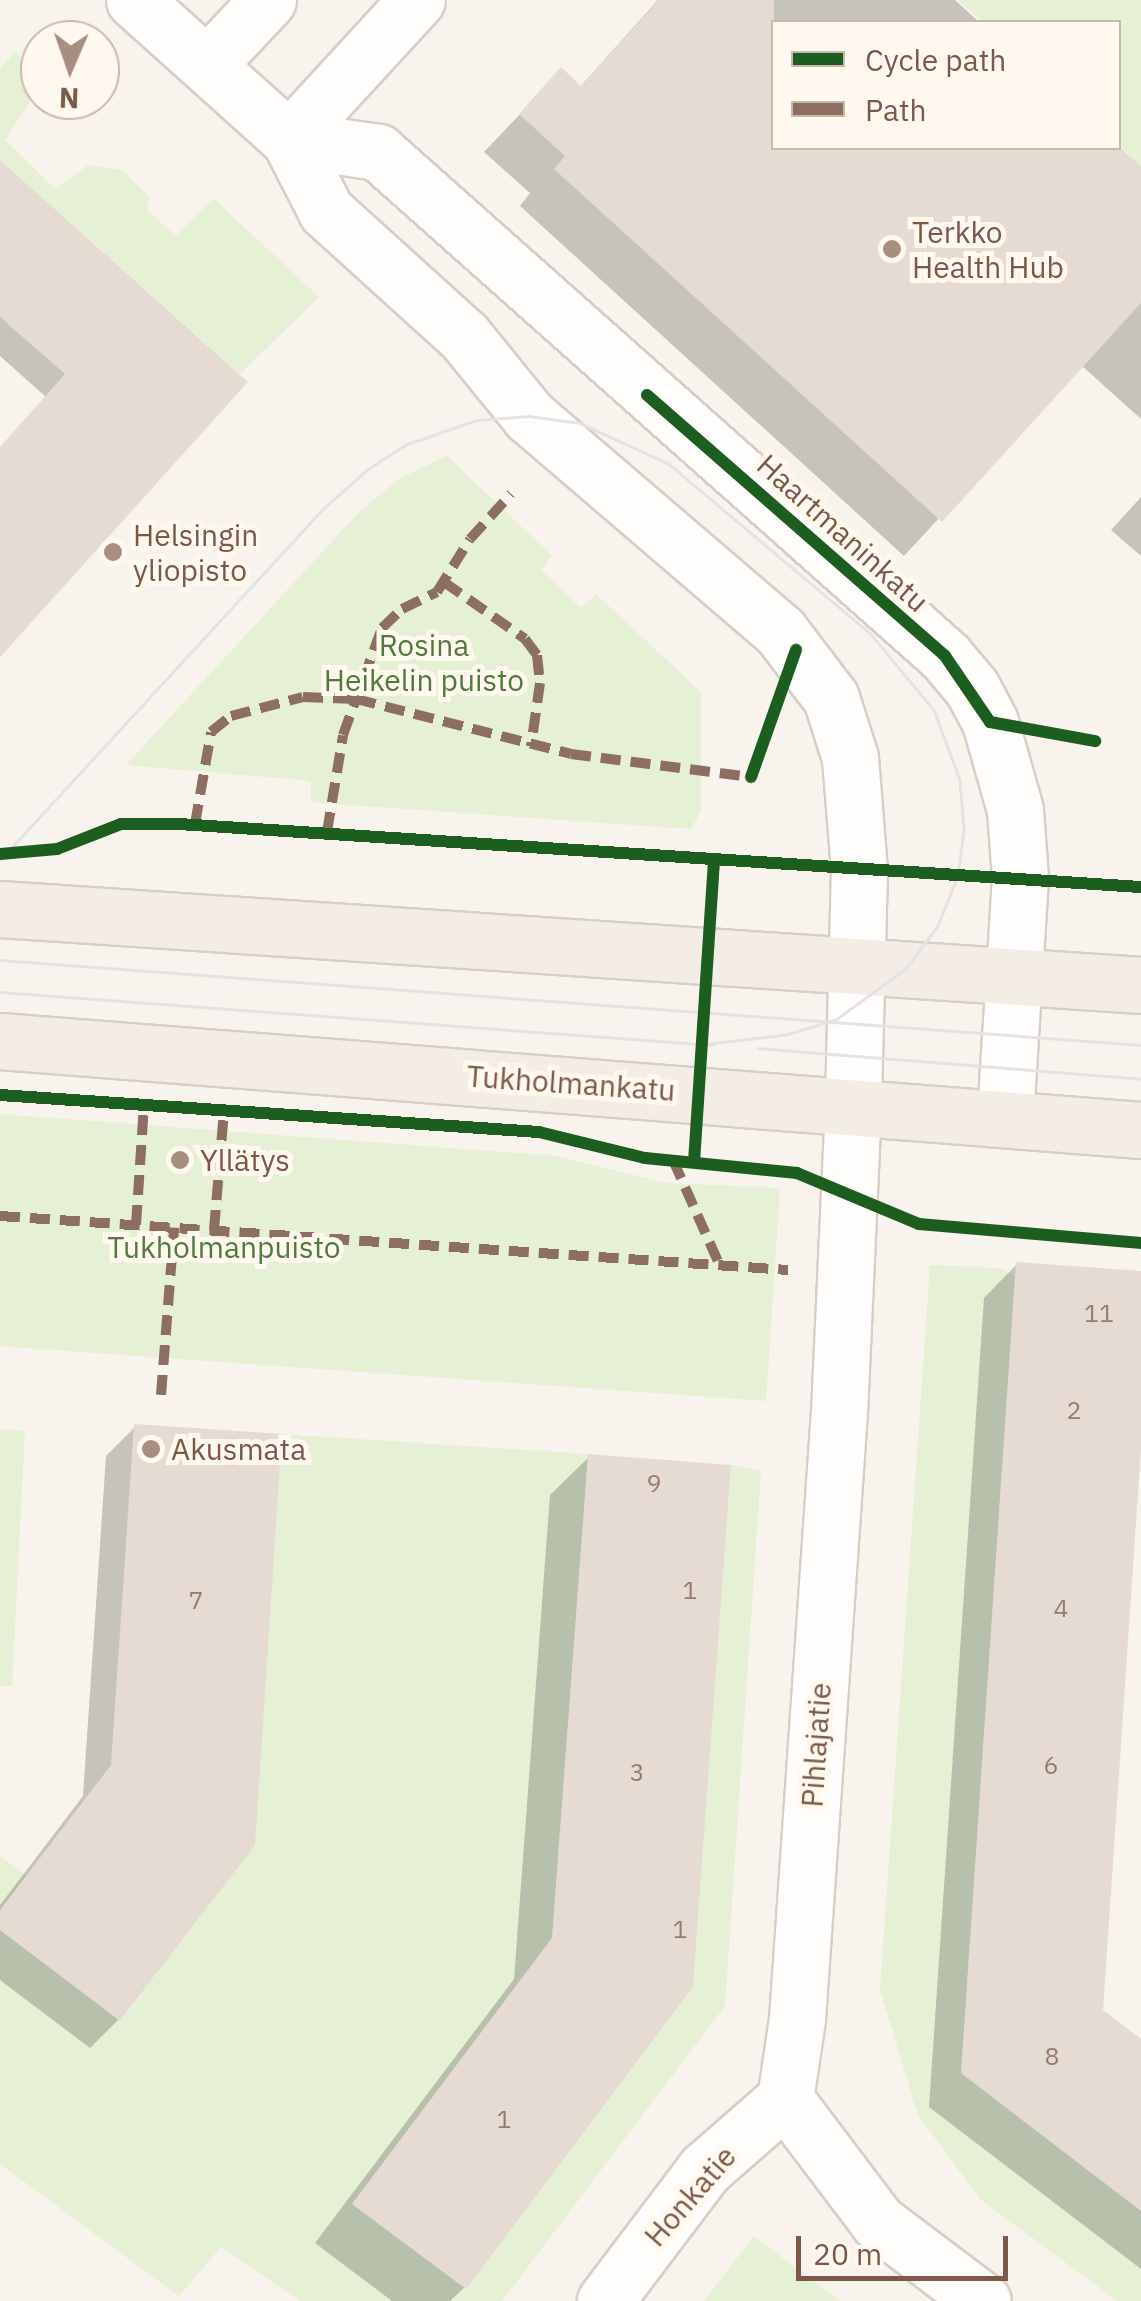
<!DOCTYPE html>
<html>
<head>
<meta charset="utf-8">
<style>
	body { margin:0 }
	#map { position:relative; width:1141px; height:2301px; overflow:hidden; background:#f8f3ec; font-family:"IBM Plex Sans",sans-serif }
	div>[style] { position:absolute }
	.green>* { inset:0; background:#e5f0d5 }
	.shadow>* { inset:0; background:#0003 }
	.building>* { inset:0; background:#e5dbd3 }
	.roads { filter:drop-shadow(2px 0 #d7cec8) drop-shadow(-2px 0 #d7cec8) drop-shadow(0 2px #d7cec8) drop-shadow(0 -2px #d7cec8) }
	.street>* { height:55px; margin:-27.5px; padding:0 27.5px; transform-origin:27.5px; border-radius:27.5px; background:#fefdfc }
	.secondary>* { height:55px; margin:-27.5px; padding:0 27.5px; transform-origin:27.5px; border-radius:27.5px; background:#fefdfc }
	.primary>* { height:55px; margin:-27.5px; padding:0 27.5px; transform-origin:27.5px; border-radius:27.5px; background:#f3ede5 }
	.tram>* { height:2.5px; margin:-1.25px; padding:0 1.25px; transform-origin:1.25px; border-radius:1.25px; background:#e5e2e6 }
	.quiet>* { height:10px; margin-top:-5px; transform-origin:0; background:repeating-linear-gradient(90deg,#8d6e63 0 20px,transparent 0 30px) }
	.cycleway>* { height:12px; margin:-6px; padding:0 6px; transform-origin:6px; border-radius:6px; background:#1b5e20 }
	.dots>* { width:28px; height:28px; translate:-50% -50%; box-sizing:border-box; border:5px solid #fff8ee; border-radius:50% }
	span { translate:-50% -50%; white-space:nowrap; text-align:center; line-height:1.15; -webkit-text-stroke:10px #fff8ee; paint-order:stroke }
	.number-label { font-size:25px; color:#977b6c }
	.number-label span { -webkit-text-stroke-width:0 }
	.poi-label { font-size:30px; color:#7b5847 }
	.left { translate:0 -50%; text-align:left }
	.street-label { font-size:30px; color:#7b5847 }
	.park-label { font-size:30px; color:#507b3c }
	.legend { position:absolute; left:771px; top:20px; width:350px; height:130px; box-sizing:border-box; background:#fff8ee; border:2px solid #cab8ab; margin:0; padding:12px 18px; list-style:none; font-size:30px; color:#7b5847 }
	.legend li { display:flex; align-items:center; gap:20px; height:50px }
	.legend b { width:50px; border:2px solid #cab8ab }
	.north { position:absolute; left:20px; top:20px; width:100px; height:100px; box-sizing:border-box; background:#fff8ee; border:2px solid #cab8ab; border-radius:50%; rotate:182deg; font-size:28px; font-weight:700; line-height:40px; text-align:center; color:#7b5847 }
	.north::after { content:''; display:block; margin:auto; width:35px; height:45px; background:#a78e81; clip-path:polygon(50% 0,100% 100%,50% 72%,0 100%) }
	.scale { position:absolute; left:796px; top:2236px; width:212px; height:45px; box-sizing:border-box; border:5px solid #7b5847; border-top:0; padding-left:12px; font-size:30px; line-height:35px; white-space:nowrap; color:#7b5847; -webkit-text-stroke:8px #fff8ee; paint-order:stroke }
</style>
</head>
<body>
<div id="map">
	<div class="green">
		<i style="clip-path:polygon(958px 0,1141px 0,1141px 166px,1119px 146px,1118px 22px,983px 22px)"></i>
		<i style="clip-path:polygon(15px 52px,32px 67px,31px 100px,5px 140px,55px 189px,88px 165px,122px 170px,150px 197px,147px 210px,176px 236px,213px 198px,319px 297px,240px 374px,0 160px,0 69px)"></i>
		<i style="clip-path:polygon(447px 456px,552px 556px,541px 570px,581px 608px,596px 594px,701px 692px,701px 811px,691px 829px,320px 803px,311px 801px,311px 781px,126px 765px,360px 511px,402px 477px)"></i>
		<i style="clip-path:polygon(0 1114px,557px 1156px,666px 1183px,780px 1188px,766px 1401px,0 1346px)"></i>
		<i style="clip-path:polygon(930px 1265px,1001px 1268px,1015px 1276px,961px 2073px,1141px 2211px,1141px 2301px,1117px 2301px,980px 2199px,918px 2115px,880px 1990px)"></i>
		<i style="clip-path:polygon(0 1429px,25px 1431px,12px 1686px,0 1686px)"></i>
		<i style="clip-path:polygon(282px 1434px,588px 1454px,552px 1938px,352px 2204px,466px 2289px,693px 1987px,731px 1465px,761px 1471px,725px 2006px,502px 2301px,300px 2301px,221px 2247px,179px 2296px,0 2164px,0 1930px,121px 2021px,254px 1845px)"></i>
		<i style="clip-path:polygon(0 1856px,27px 1876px,0 1910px)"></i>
		<i style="clip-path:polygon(754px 2236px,840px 2301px,704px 2301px)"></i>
	</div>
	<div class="shadow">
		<i style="clip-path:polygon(658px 0,955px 0,979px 22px,774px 22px,774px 148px,1117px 148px,1141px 170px,1141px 419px,1081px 365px,904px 556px,520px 206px,530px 193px,484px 152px,561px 71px,579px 88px)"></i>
		<i style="clip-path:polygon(0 162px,245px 382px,0 654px,0 448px,46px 397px,0 356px)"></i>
		<i style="clip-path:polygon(1141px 497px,1141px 556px,1111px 530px)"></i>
		<i style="clip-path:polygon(1017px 1264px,1141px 1273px,1141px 1412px,1101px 2011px,1141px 2042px,1141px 2269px,929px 2107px,984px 1298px)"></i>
		<i style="clip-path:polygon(135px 1427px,118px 2020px,90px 2048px,0 1980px,0 1905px,83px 1796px,106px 1456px)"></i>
		<i style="clip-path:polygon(589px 1457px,690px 1986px,464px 2288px,450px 2301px,392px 2301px,315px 2243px,514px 1979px,550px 1495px)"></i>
	</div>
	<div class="building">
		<i style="clip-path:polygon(659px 0,774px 0,774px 148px,1120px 148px,1141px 166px,1141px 303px,942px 522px,554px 169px,565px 156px,519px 114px,561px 67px,581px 86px)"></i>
		<i style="clip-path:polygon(0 160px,248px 382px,0 657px,0 447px,65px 374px,0 317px)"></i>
		<i style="clip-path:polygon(1016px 1262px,1141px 1271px,1141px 1449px,1103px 2010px,1141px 2039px,1141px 2211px,961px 2073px)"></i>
		<i style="clip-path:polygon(134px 1424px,282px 1434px,255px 1845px,120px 2021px,0 1930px,0 1910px,111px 1765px)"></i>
		<i style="clip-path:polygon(588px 1454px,731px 1465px,693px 1987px,466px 2289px,352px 2204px,552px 1938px)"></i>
	</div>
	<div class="roads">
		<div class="street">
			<i style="left:207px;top:65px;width:89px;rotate:-46.8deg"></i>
			<i style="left:289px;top:139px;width:189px;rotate:-47.4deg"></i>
			<i style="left:853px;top:1104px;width:307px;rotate:92.6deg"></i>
			<i style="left:839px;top:1411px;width:609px;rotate:93.95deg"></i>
			<i style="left:797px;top:2019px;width:81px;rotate:98.5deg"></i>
			<i style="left:785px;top:2099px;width:154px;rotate:52.9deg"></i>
			<i style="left:878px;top:2222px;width:131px;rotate:37deg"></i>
			<i style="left:605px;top:2301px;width:166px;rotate:-52.9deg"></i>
			<i style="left:705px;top:2169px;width:106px;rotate:-41.2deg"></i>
		</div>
		<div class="secondary">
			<i style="left:134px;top:0;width:208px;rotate:41.9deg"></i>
			<i style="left:289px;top:139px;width:81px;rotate:62.8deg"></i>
			<i style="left:326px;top:211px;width:186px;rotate:42.2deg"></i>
			<i style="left:464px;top:336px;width:103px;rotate:50.9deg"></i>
			<i style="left:529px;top:416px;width:330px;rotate:40.6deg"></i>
			<i style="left:780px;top:631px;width:84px;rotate:52.7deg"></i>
			<i style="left:831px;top:698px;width:63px;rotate:72.4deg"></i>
			<i style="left:850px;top:758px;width:112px;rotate:85.4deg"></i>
			<i style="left:859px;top:870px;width:234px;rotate:91.5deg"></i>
			<i style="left:289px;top:139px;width:90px;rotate:8.3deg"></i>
			<i style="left:378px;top:152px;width:759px;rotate:41.63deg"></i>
			<i style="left:945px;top:656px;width:42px;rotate:49.8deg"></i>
			<i style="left:972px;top:688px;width:38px;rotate:62deg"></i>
			<i style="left:990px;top:722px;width:91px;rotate:74.1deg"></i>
			<i style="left:1015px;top:810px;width:68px;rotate:85.8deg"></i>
			<i style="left:1020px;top:878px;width:240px;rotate:93.6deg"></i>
		</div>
		<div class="primary">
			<i style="left:0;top:909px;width:1144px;rotate:3.81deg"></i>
			<i style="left:0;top:1041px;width:1144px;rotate:4.46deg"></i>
		</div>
	</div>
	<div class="tram">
		<i style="left:0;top:860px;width:480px;rotate:-47.4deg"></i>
		<i style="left:325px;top:507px;width:57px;rotate:-41.5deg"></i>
		<i style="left:368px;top:469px;width:46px;rotate:-32.7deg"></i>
		<i style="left:407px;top:444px;width:74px;rotate:-18.9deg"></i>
		<i style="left:477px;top:420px;width:52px;rotate:-4.4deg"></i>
		<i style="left:529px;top:416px;width:51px;rotate:7.8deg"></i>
		<i style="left:580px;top:423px;width:98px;rotate:24.7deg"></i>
		<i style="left:669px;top:464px;width:263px;rotate:40.1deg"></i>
		<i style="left:870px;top:633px;width:100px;rotate:50.3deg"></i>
		<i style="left:934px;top:710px;width:75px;rotate:69.6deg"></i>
		<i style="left:960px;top:780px;width:50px;rotate:85.4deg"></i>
		<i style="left:964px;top:830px;width:46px;rotate:97.4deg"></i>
		<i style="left:958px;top:876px;width:54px;rotate:111.8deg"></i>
		<i style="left:938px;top:926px;width:54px;rotate:126.7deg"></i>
		<i style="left:906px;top:969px;width:87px;rotate:143.9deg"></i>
		<i style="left:836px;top:1020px;width:52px;rotate:163.3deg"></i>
		<i style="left:786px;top:1035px;width:86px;rotate:173.3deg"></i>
		<i style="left:0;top:960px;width:1144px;rotate:4.26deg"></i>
		<i style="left:0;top:992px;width:715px;rotate:4.25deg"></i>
		<i style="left:758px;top:1048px;width:384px;rotate:4.6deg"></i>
	</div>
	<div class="quiet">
		<i style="left:444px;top:582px;width:99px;rotate:35.1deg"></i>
		<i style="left:525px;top:639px;width:20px;rotate:53deg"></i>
		<i style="left:537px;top:655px;width:28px;rotate:84deg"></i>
		<i style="left:540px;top:683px;width:64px;rotate:98.1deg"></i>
		<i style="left:195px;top:824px;width:93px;rotate:-80.1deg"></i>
		<i style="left:211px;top:732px;width:26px;rotate:-39deg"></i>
		<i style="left:231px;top:716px;width:74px;rotate:-14.8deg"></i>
		<i style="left:303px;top:697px;width:53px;rotate:2.2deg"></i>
		<i style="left:356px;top:699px;width:222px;rotate:14.3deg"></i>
		<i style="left:571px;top:754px;width:181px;rotate:7.3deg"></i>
		<i style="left:327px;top:832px;width:98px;rotate:-80.6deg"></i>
		<i style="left:343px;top:735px;width:114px;rotate:-70deg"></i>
		<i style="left:382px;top:628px;width:28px;rotate:-44deg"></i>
		<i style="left:402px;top:609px;width:39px;rotate:-26deg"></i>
		<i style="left:437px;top:592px;width:62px;rotate:-58.1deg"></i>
		<i style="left:470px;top:539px;width:61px;rotate:-47.7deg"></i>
		<i style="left:673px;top:1160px;width:116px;rotate:66.1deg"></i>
		<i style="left:0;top:1216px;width:790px;rotate:3.92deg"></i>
		<i style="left:136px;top:1225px;width:120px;rotate:-86.2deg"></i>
		<i style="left:214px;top:1230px;width:119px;rotate:-85.2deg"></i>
		<i style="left:161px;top:1395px;width:168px;rotate:-85.5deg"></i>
	</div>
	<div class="cycleway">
		<i style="left:647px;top:395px;width:396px;rotate:41.2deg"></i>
		<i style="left:945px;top:656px;width:80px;rotate:55.7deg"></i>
		<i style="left:990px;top:722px;width:107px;rotate:10.3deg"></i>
		<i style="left:751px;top:777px;width:135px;rotate:-70.5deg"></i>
		<i style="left:0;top:854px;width:57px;rotate:-5deg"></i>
		<i style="left:57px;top:849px;width:69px;rotate:-21.3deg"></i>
		<i style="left:121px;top:824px;width:58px"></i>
		<i style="left:179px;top:824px;width:964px;rotate:3.75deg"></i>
		<i style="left:0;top:1095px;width:540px;rotate:3.93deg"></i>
		<i style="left:539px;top:1132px;width:109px;rotate:13.8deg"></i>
		<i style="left:645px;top:1158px;width:153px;rotate:5.6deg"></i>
		<i style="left:797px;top:1173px;width:132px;rotate:22.7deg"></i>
		<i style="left:919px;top:1224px;width:223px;rotate:4.9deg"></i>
		<i style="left:694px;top:1162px;width:302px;rotate:-86.2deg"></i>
	</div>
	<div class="dots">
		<i style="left:892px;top:249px;background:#a78e81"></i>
		<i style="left:113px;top:552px;background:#a78e81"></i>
		<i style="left:180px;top:1160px;background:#a78e81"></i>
		<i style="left:151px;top:1449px;background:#a78e81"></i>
	</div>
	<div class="number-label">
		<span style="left:1099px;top:1313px">11</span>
		<span style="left:1074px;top:1410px">2</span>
		<span style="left:654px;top:1483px">9</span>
		<span style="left:690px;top:1590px">1</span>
		<span style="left:196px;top:1600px">7</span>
		<span style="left:1061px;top:1608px">4</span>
		<span style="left:1051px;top:1765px">6</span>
		<span style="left:637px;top:1772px">3</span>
		<span style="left:680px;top:1929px">1</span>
		<span style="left:1052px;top:2056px">8</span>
		<span style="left:504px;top:2119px">1</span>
	</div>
	<div class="poi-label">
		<span class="left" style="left:912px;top:249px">Terkko<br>Health Hub</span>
		<span class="left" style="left:133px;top:552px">Helsingin<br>yliopisto</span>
		<span class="left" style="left:200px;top:1160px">Yllätys</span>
		<span class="left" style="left:171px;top:1449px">Akusmata</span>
	</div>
	<div class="street-label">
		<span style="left:843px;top:533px;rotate:42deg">Haartmaninkatu</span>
		<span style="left:571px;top:1083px;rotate:4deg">Tukholmankatu</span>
		<span style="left:816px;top:1745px;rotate:-86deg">Pihlajatie</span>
		<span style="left:690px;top:2196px;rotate:-49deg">Honkatie</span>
	</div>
	<div class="park-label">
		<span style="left:424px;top:662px">Rosina<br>Heikelin puisto</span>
		<span style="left:224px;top:1247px">Tukholmanpuisto</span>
	</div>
	<ul class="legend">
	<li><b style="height:12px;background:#1b5e20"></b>Cycle path</li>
	<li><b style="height:12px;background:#8d6e63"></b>Path</li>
	</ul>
	<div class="north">N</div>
	<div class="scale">20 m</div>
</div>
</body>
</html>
